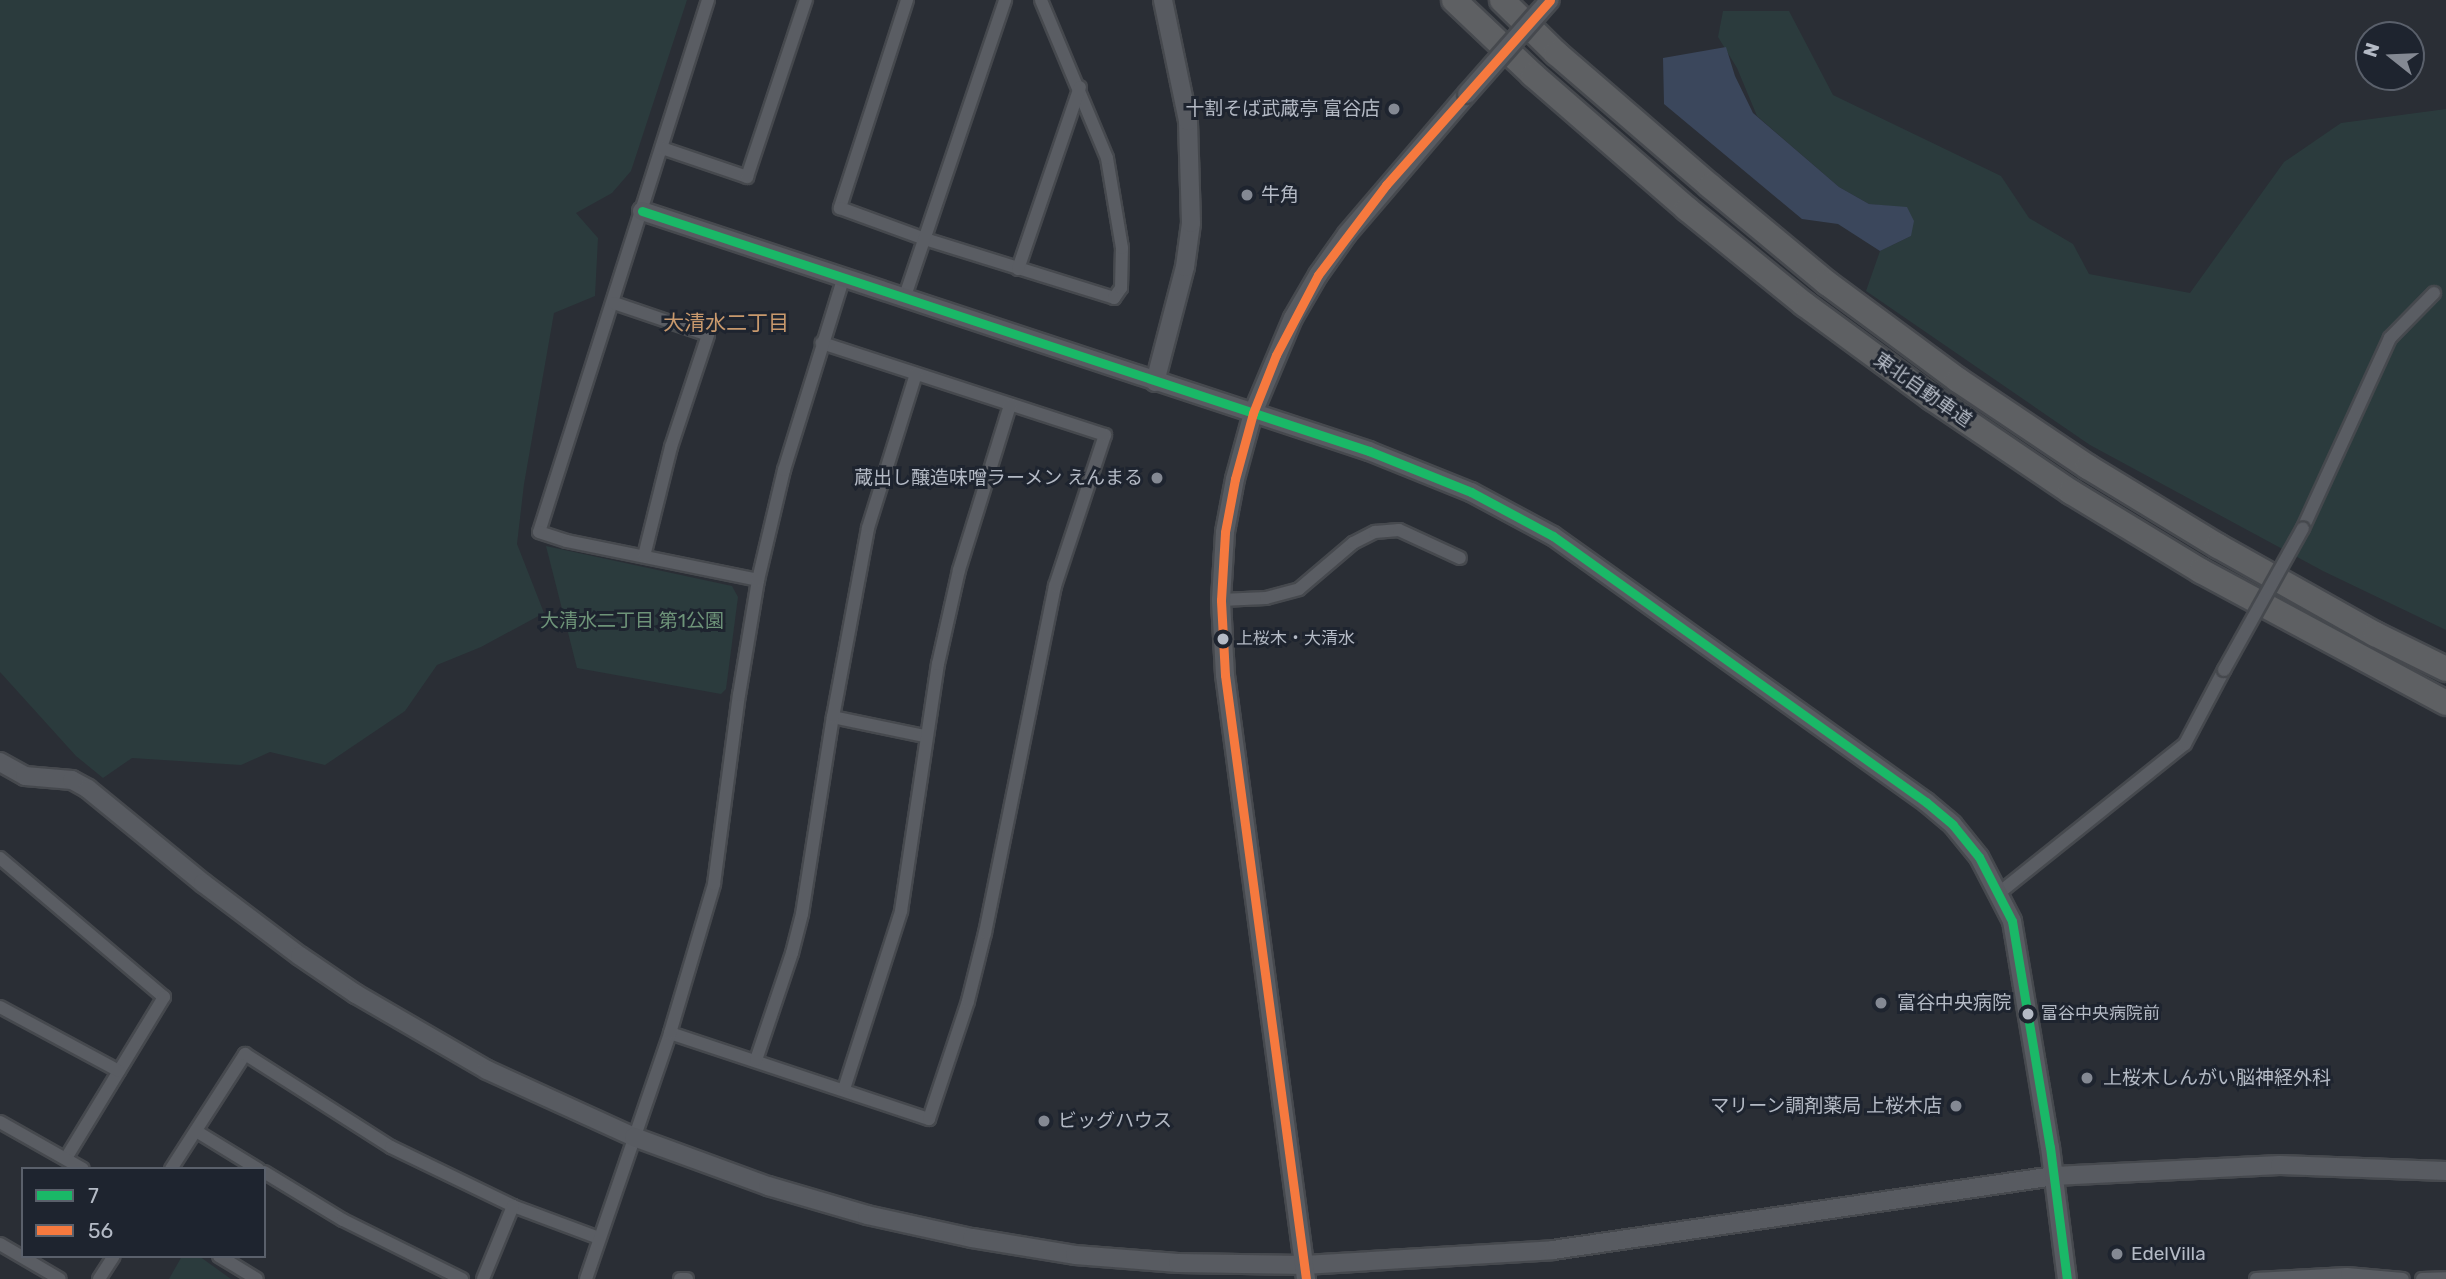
<!DOCTYPE html>
<html>
<head>
<meta charset="utf-8">
<style>
	body { margin:0 }
	#map { position:relative; width:2446px; height:1279px; overflow:hidden; background:#2a2e35; font-family:Rubik,"Noto Sans JP",sans-serif }
	div>[style] { position:absolute }
	.green>* { inset:0; background:#2b3b3d }
	.water>* { inset:0; background:#3b475c }
	.roads { filter:drop-shadow(2px 0 #46494e) drop-shadow(-2px 0 #46494e) drop-shadow(0 2px #46494e) drop-shadow(0 -2px #46494e) }
	.street>* { height:12px; margin:-6px; padding:0 6px; transform-origin:6px; border-radius:6px; background:#5a5d63 }
	.secondary>* { height:18px; margin:-9px; padding:0 9px; transform-origin:9px; border-radius:9px; background:#585b61 }
	.highway>* { height:24px; margin:-12px; padding:0 12px; transform-origin:12px; border-radius:12px; background:#5e6063 }
	.bridges { filter:drop-shadow(2px 0 #46494e) drop-shadow(-2px 0 #46494e) drop-shadow(0 2px #46494e) drop-shadow(0 -2px #46494e) }
	.street-bridge>* { height:12px; margin:-6px; padding:0 6px; transform-origin:6px; border-radius:6px; background:#5a5d63 }
	.secondary-bridge>* { height:18px; margin:-9px; padding:0 9px; transform-origin:9px; border-radius:9px; background:#585b61 }
	.bus-1>* { height:9px; margin:-4.5px; padding:0 4.5px; transform-origin:4.5px; border-radius:4.5px; background:#1ab867 }
	.bus-2>* { height:9px; margin:-4.5px; padding:0 4.5px; transform-origin:4.5px; border-radius:4.5px; background:#f6793e }
	.dots>* { width:19px; height:19px; translate:-50% -50%; box-sizing:border-box; border:4px solid #1e242f; border-radius:50% }
	span { translate:-50% -50%; white-space:nowrap; text-align:center; line-height:1.15; -webkit-text-stroke:6px #1e242f; paint-order:stroke }
	.bus-label { font-size:17px; color:#b4bac5 }
	.left { translate:0 -50%; text-align:left }
	.poi-label { font-size:19px; color:#b4bac5 }
	.right { translate:-100% -50%; text-align:right }
	.street-label { font-size:19px; color:#b4bac5 }
	.park-label { font-size:19px; color:#6e9479 }
	.neighbourhood-label { font-size:21px; color:#c8996d }
	.legend { position:absolute; left:21px; top:1167px; width:245px; height:91px; box-sizing:border-box; background:#1e242f; border:2px solid #5a606b; margin:0; padding:9px 12px; list-style:none; font-size:21px; color:#b4bac5 }
	.legend li { display:flex; align-items:center; gap:14px; height:35px }
	.legend b { width:35px; border:2px solid #5a606b }
	.north { position:absolute; left:2355px; top:21px; width:70px; height:70px; box-sizing:border-box; background:#1e242f; border:2px solid #5a606b; border-radius:50%; rotate:288deg; font-size:19px; font-weight:700; line-height:28px; text-align:center; color:#b4bac5 }
	.north::after { content:''; display:block; margin:auto; width:24px; height:32px; background:#848993; clip-path:polygon(50% 0,100% 100%,50% 72%,0 100%) }
</style>
</head>
<body>
<div id="map">
	<div class="green">
		<i style="clip-path:polygon(0 0,687px 0,631px 171px,612px 193px,576px 213px,598px 238px,595px 296px,554px 313px,524px 484px,517px 544px,544px 613px,481px 647px,437px 665px,405px 711px,325px 765px,270px 752px,241px 765px,132px 758px,103px 778px,76px 756px,0 672px)"></i>
		<i style="clip-path:polygon(1723px 11px,1789px 11px,1833px 95px,2001px 176px,2029px 218px,2073px 244px,2089px 274px,2190px 293px,2284px 162px,2341px 123px,2446px 109px,2446px 630px,2323px 571px,2090px 445px,1866px 291px,1880px 251px,1911px 236px,1907px 208px,1869px 204px,1839px 187px,1757px 116px,1737px 68px,1718px 37px)"></i>
		<i style="clip-path:polygon(546px 546px,732px 586px,738px 597px,726px 689px,721px 694px,577px 668px)"></i>
		<i style="clip-path:polygon(182px 1256px,199px 1256px,231px 1279px,169px 1279px)"></i>
	</div>
	<div class="water">
		<i style="clip-path:polygon(1726px 47px,1735px 76px,1753px 113px,1839px 187px,1869px 204px,1907px 207px,1914px 221px,1911px 236px,1880px 251px,1838px 224px,1802px 219px,1664px 104px,1663px 58px)"></i>
	</div>
	<div class="roads">
		<div class="street">
			<i style="left:708px;top:0;width:558px;rotate:107.62deg"></i>
			<i style="left:539px;top:532px;width:29px;rotate:18deg"></i>
			<i style="left:567px;top:541px;width:195px;rotate:11.5deg"></i>
			<i style="left:907px;top:0;width:219px;rotate:107.9deg"></i>
			<i style="left:840px;top:208px;width:90px;rotate:20deg"></i>
			<i style="left:925px;top:239px;width:198px;rotate:17.3deg"></i>
			<i style="left:1114px;top:298px;width:12px;rotate:-55deg"></i>
			<i style="left:1121px;top:288px;width:40px;rotate:-88.6deg"></i>
			<i style="left:1122px;top:248px;width:91px;rotate:-99.5deg"></i>
			<i style="left:1107px;top:158px;width:171px;rotate:-112.7deg"></i>
			<i style="left:662px;top:148px;width:90px;rotate:18.8deg"></i>
			<i style="left:747px;top:177px;width:187px;rotate:-71.6deg"></i>
			<i style="left:1018px;top:269px;width:192px;rotate:-71.2deg"></i>
			<i style="left:904px;top:299px;width:316px;rotate:-71.3deg"></i>
			<i style="left:614px;top:303px;width:99px;rotate:18.8deg"></i>
			<i style="left:708px;top:335px;width:118px;rotate:108.3deg"></i>
			<i style="left:671px;top:447px;width:112px;rotate:103.9deg"></i>
			<i style="left:2303px;top:528px;width:209px;rotate:-65.4deg"></i>
			<i style="left:2390px;top:338px;width:63px;rotate:-45.6deg"></i>
			<i style="left:1221px;top:600px;width:45px;rotate:-2.5deg"></i>
			<i style="left:1266px;top:598px;width:34px;rotate:-15deg"></i>
			<i style="left:1299px;top:589px;width:71px;rotate:-40.4deg"></i>
			<i style="left:1353px;top:543px;width:25px;rotate:-27deg"></i>
			<i style="left:1375px;top:532px;width:24px;rotate:-5deg"></i>
			<i style="left:1399px;top:530px;width:67px;rotate:24.7deg"></i>
			<i style="left:833px;top:717px;width:94px;rotate:11.7deg"></i>
			<i style="left:0;top:858px;width:215px;rotate:40.3deg"></i>
			<i style="left:164px;top:997px;width:188px;rotate:121.3deg"></i>
			<i style="left:1999px;top:893px;width:238px;rotate:-38.7deg"></i>
			<i style="left:2185px;top:744px;width:84px;rotate:-62.2deg"></i>
			<i style="left:0;top:1007px;width:135px;rotate:28.3deg"></i>
			<i style="left:670px;top:1033px;width:273px;rotate:18.4deg"></i>
			<i style="left:929px;top:1119px;width:124px;rotate:-71.7deg"></i>
			<i style="left:968px;top:1001px;width:70px;rotate:-76deg"></i>
			<i style="left:985px;top:933px;width:354px;rotate:-78.6deg"></i>
			<i style="left:1055px;top:586px;width:159px;rotate:-71.7deg"></i>
			<i style="left:1105px;top:435px;width:298px;rotate:-162deg"></i>
			<i style="left:756px;top:1060px;width:113px;rotate:-71.4deg"></i>
			<i style="left:792px;top:953px;width:40px;rotate:-75.6deg"></i>
			<i style="left:802px;top:914px;width:199px;rotate:-81.1deg"></i>
			<i style="left:833px;top:717px;width:192px;rotate:-79.5deg"></i>
			<i style="left:868px;top:528px;width:161px;rotate:-72.7deg"></i>
			<i style="left:844px;top:1089px;width:187px;rotate:-72.2deg"></i>
			<i style="left:901px;top:911px;width:250px;rotate:-81.5deg"></i>
			<i style="left:938px;top:664px;width:96px;rotate:-77.4deg"></i>
			<i style="left:959px;top:570px;width:173px;rotate:-72.8deg"></i>
			<i style="left:0;top:1122px;width:95px;rotate:29.5deg"></i>
			<i style="left:196px;top:1131px;width:73px;rotate:31.5deg"></i>
			<i style="left:171px;top:1169px;width:137px;rotate:-57.2deg"></i>
			<i style="left:245px;top:1054px;width:173px;rotate:32.5deg"></i>
			<i style="left:391px;top:1147px;width:136px;rotate:25.8deg"></i>
			<i style="left:513px;top:1206px;width:92px;rotate:20.4deg"></i>
			<i style="left:264px;top:1172px;width:92px;rotate:31.3deg"></i>
			<i style="left:343px;top:1220px;width:133px;rotate:26.4deg"></i>
			<i style="left:0;top:1244px;width:69px;rotate:30.3deg"></i>
			<i style="left:219px;top:1256px;width:44px;rotate:31.2deg"></i>
			<i style="left:99px;top:1279px;width:27px;rotate:-57deg"></i>
			<i style="left:483px;top:1279px;width:79px;rotate:-67.7deg"></i>
			<i style="left:586px;top:1279px;width:260px;rotate:-71.1deg"></i>
			<i style="left:670px;top:1033px;width:155px;rotate:-73.5deg"></i>
			<i style="left:714px;top:884px;width:191px;rotate:-82.5deg"></i>
			<i style="left:739px;top:695px;width:117px;rotate:-80.6deg"></i>
			<i style="left:758px;top:580px;width:113px;rotate:-76.7deg"></i>
			<i style="left:784px;top:470px;width:200px;rotate:-72.8deg"></i>
			<i style="left:680px;top:1279px;width:7px"></i>
			<i style="left:2256px;top:1279px;width:91px;rotate:-3.1deg"></i>
			<i style="left:2347px;top:1274px;width:56px;rotate:5.1deg"></i>
			<i style="left:2422px;top:1279px;width:24px;rotate:-2deg"></i>
		</div>
		<div class="secondary">
			<i style="left:642px;top:211px;width:766px;rotate:18.27deg"></i>
			<i style="left:1369px;top:451px;width:110px;rotate:21.9deg"></i>
			<i style="left:1471px;top:492px;width:93px;rotate:28.2deg"></i>
			<i style="left:1553px;top:536px;width:458px;rotate:35.5deg"></i>
			<i style="left:1926px;top:802px;width:35px;rotate:40deg"></i>
			<i style="left:1953px;top:825px;width:41px;rotate:50.9deg"></i>
			<i style="left:1979px;top:857px;width:72px;rotate:62.7deg"></i>
			<i style="left:2012px;top:921px;width:229px;rotate:80.5deg"></i>
			<i style="left:2050px;top:1147px;width:133px;rotate:82.7deg"></i>
			<i style="left:1155px;top:382px;width:119px;rotate:-75.4deg"></i>
			<i style="left:1185px;top:267px;width:44px;rotate:-82.2deg"></i>
			<i style="left:1191px;top:223px;width:102px;rotate:-91.7deg"></i>
			<i style="left:1188px;top:121px;width:124px;rotate:-101.7deg"></i>
			<i style="left:0;top:762px;width:29px;rotate:29deg"></i>
			<i style="left:25px;top:776px;width:47px;rotate:4.9deg"></i>
			<i style="left:72px;top:780px;width:18px;rotate:29deg"></i>
			<i style="left:88px;top:789px;width:149px;rotate:39.3deg"></i>
			<i style="left:203px;top:883px;width:121px;rotate:37deg"></i>
			<i style="left:300px;top:956px;width:68px;rotate:34.2deg"></i>
			<i style="left:356px;top:994px;width:151px;rotate:30.1deg"></i>
			<i style="left:487px;top:1070px;width:162px;rotate:24.5deg"></i>
			<i style="left:634px;top:1137px;width:143px;rotate:20.1deg"></i>
			<i style="left:768px;top:1186px;width:103px;rotate:16.3deg"></i>
			<i style="left:867px;top:1215px;width:107px;rotate:12.4deg"></i>
			<i style="left:972px;top:1238px;width:104px;rotate:9.4deg"></i>
			<i style="left:1075px;top:1255px;width:103px;rotate:4.4deg"></i>
			<i style="left:1178px;top:1263px;width:126px;rotate:0.9deg"></i>
			<i style="left:1304px;top:1265px;width:249px;rotate:-3.4deg"></i>
			<i style="left:1553px;top:1250px;width:506px;rotate:-8.4deg"></i>
			<i style="left:2054px;top:1176px;width:226px;rotate:-2.8deg"></i>
			<i style="left:2280px;top:1165px;width:166px;rotate:2.1deg"></i>
			<i style="left:1306px;top:1279px;width:609px;rotate:-97.64deg"></i>
			<i style="left:1225px;top:675px;width:75px;rotate:-93.1deg"></i>
			<i style="left:1221px;top:600px;width:68px;rotate:-86.6deg"></i>
			<i style="left:1225px;top:532px;width:54px;rotate:-79.3deg"></i>
			<i style="left:1235px;top:479px;width:68px;rotate:-74.7deg"></i>
			<i style="left:1253px;top:413px;width:103px;rotate:-67.2deg"></i>
			<i style="left:1293px;top:318px;width:50px;rotate:-59.8deg"></i>
			<i style="left:1318px;top:275px;width:50px;rotate:-54.7deg"></i>
			<i style="left:1347px;top:234px;width:184px;rotate:-49.4deg"></i>
		</div>
		<div class="highway">
			<i style="left:1454px;top:0;width:109px;rotate:43.5deg"></i>
			<i style="left:1533px;top:75px;width:204px;rotate:41deg"></i>
			<i style="left:1687px;top:209px;width:151px;rotate:39.1deg"></i>
			<i style="left:1804px;top:304px;width:159px;rotate:36.3deg"></i>
			<i style="left:1932px;top:398px;width:168px;rotate:34.1deg"></i>
			<i style="left:2071px;top:492px;width:152px;rotate:31.3deg"></i>
			<i style="left:2201px;top:571px;width:278px;rotate:28.3deg"></i>
			<i style="left:1502px;top:0;width:76px;rotate:44.5deg"></i>
			<i style="left:1556px;top:53px;width:203px;rotate:40.8deg"></i>
			<i style="left:1710px;top:186px;width:152px;rotate:39.7deg"></i>
			<i style="left:1827px;top:283px;width:163px;rotate:36.5deg"></i>
			<i style="left:1958px;top:380px;width:156px;rotate:33.8deg"></i>
			<i style="left:2088px;top:467px;width:152px;rotate:31.3deg"></i>
			<i style="left:2218px;top:546px;width:180px;rotate:29.3deg"></i>
			<i style="left:2375px;top:634px;width:79px;rotate:26.2deg"></i>
		</div>
	</div>
	<div class="bridges">
		<div class="street-bridge">
			<i style="left:2224px;top:670px;width:162px;rotate:-60.9deg"></i>
		</div>
		<div class="secondary-bridge">
			<i style="left:1467px;top:94px;width:125px;rotate:-48.6deg"></i>
		</div>
	</div>
	<div class="bus-1">
		<i style="left:642px;top:211px;width:766px;rotate:18.27deg"></i>
		<i style="left:1369px;top:451px;width:110px;rotate:21.9deg"></i>
		<i style="left:1471px;top:492px;width:93px;rotate:28.2deg"></i>
		<i style="left:1553px;top:536px;width:458px;rotate:35.5deg"></i>
		<i style="left:1926px;top:802px;width:35px;rotate:40deg"></i>
		<i style="left:1953px;top:825px;width:41px;rotate:50.9deg"></i>
		<i style="left:1979px;top:857px;width:72px;rotate:62.7deg"></i>
		<i style="left:2012px;top:921px;width:229px;rotate:80.5deg"></i>
		<i style="left:2050px;top:1147px;width:133px;rotate:82.7deg"></i>
	</div>
	<div class="bus-2">
		<i style="left:1306px;top:1279px;width:609px;rotate:-97.64deg"></i>
		<i style="left:1225px;top:675px;width:75px;rotate:-93.1deg"></i>
		<i style="left:1221px;top:600px;width:68px;rotate:-86.6deg"></i>
		<i style="left:1225px;top:532px;width:54px;rotate:-79.3deg"></i>
		<i style="left:1235px;top:479px;width:68px;rotate:-74.7deg"></i>
		<i style="left:1253px;top:413px;width:62px;rotate:-68.4deg"></i>
		<i style="left:1276px;top:355px;width:90px;rotate:-62.3deg"></i>
		<i style="left:1318px;top:275px;width:113px;rotate:-52.9deg"></i>
		<i style="left:1386px;top:185px;width:247px;rotate:-48.4deg"></i>
	</div>
	<div class="dots">
		<i style="left:1394px;top:109px;background:#848993"></i>
		<i style="left:1247px;top:195px;background:#848993"></i>
		<i style="left:1157px;top:478px;background:#848993"></i>
		<i style="left:1223px;top:639px;background:#b4bac5"></i>
		<i style="left:1881px;top:1003px;background:#848993"></i>
		<i style="left:2028px;top:1014px;background:#b4bac5"></i>
		<i style="left:2087px;top:1078px;background:#848993"></i>
		<i style="left:1956px;top:1106px;background:#848993"></i>
		<i style="left:1044px;top:1121px;background:#848993"></i>
		<i style="left:2117px;top:1254px;background:#848993"></i>
	</div>
	<div class="bus-label">
		<span class="left" style="left:1236px;top:639px">上桜木・大清水</span>
		<span class="left" style="left:2041px;top:1014px">富谷中央病院前</span>
	</div>
	<div class="poi-label">
		<span class="right" style="left:1380px;top:109px">十割そば武蔵亭 富谷店</span>
		<span class="left" style="left:1261px;top:195px">牛角</span>
		<span class="right" style="left:1143px;top:478px">蔵出し醸造味噌ラーメン えんまる</span>
		<span class="left" style="left:1897px;top:1003px">富谷中央病院</span>
		<span class="left" style="left:2103px;top:1078px">上桜木しんがい脳神経外科</span>
		<span class="right" style="left:1942px;top:1106px">マリーン調剤薬局 上桜木店</span>
		<span class="left" style="left:1058px;top:1121px">ビッグハウス</span>
		<span class="left" style="left:2131px;top:1254px">EdelVilla</span>
	</div>
	<div class="street-label">
		<span style="left:1923px;top:390px;rotate:35deg">東北自動車道</span>
	</div>
	<div class="park-label">
		<span style="left:632px;top:621px">大清水二丁目 第1公園</span>
	</div>
	<div class="neighbourhood-label">
		<span style="left:726px;top:323px">大清水二丁目</span>
	</div>
	<ul class="legend">
	<li><b style="height:9px;background:#1ab867"></b>7</li>
	<li><b style="height:9px;background:#f6793e"></b>56</li>
	</ul>
	<div class="north">N</div>
</div>
</body>
</html>
